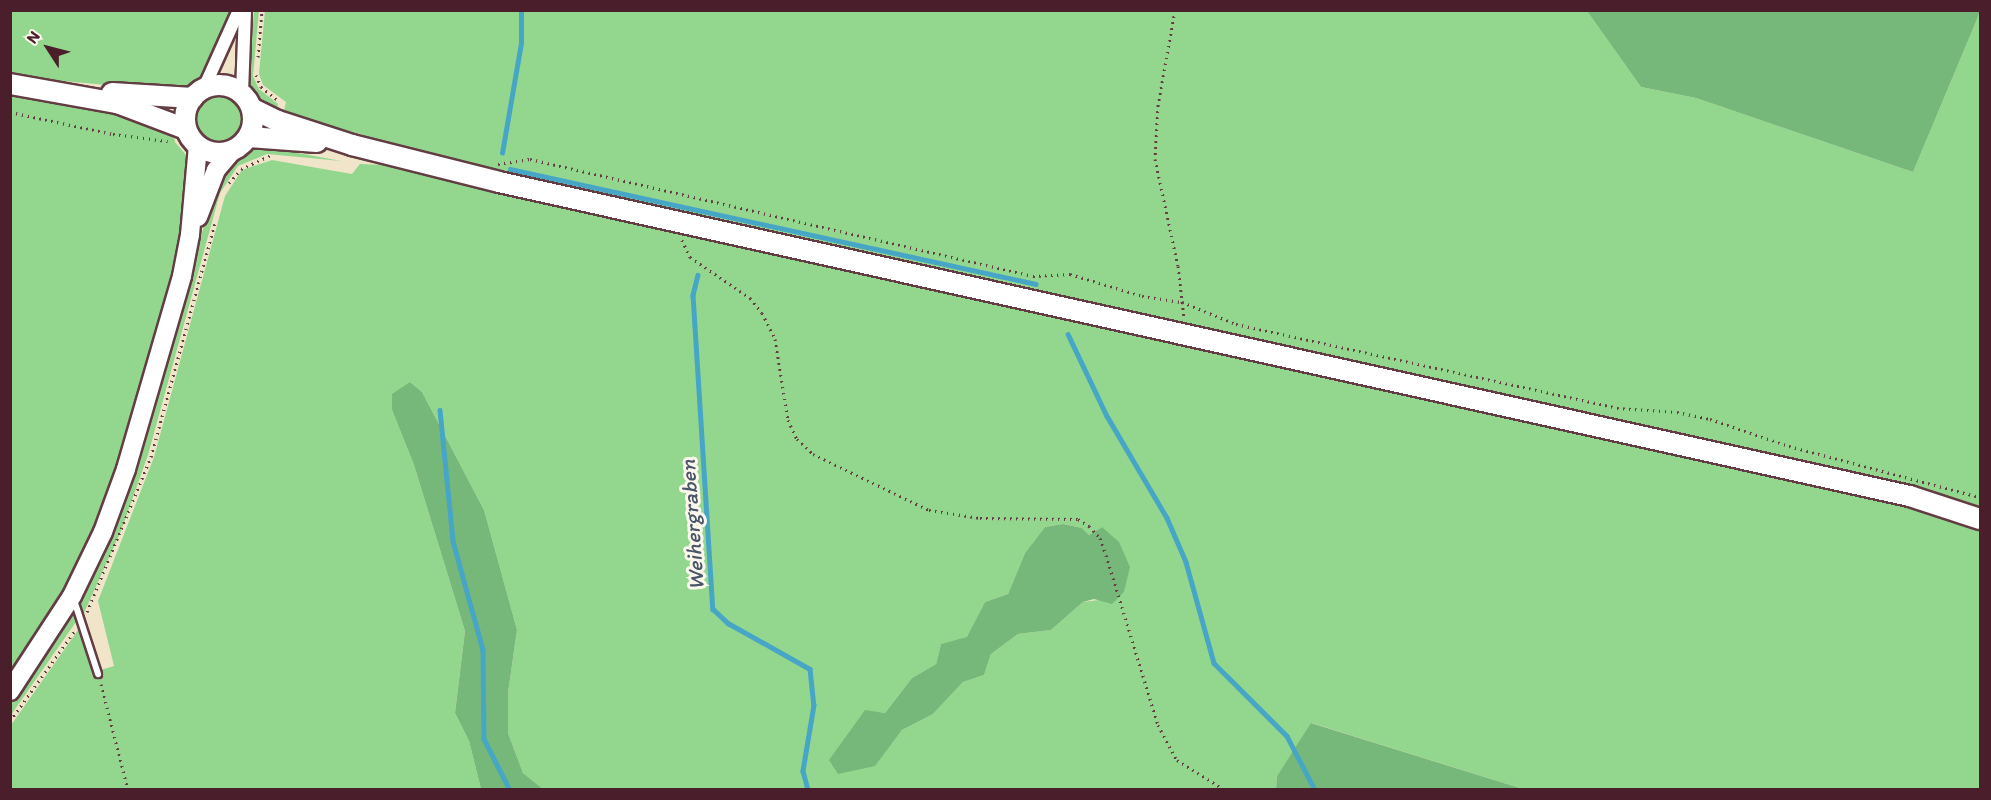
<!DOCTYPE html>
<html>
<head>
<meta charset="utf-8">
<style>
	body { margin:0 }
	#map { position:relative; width:1991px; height:800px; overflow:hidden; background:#f0e5c8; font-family:Itim,sans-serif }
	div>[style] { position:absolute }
	.green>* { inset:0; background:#93d78f }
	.round { border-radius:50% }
	.forest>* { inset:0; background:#76b87a }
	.stream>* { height:4.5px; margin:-2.25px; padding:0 2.25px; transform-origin:2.25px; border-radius:2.25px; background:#47a6c6 }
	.path>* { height:3px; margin-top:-1.5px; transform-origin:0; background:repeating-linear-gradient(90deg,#633d43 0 1.5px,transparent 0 6px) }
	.roads { filter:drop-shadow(2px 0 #633d43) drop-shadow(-2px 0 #633d43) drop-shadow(0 2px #633d43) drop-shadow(0 -2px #633d43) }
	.lane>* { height:6px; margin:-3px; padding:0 3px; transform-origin:3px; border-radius:3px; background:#fff }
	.street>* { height:12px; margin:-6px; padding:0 6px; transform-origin:6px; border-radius:6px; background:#fff }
	.secondary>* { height:18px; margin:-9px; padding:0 9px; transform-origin:9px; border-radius:9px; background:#fff }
	.primary>* { height:20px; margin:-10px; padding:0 10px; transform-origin:10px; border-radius:10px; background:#fff }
	.primary>.ring { margin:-10px; padding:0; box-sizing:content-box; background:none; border:20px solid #fff; border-radius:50% }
	span { translate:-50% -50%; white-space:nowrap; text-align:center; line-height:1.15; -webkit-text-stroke:6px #fbf7ec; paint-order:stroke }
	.water-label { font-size:22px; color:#495569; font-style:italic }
	.frame { position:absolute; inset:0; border:12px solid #4a1f2b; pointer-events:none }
	.north { position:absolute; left:18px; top:18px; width:60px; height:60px; -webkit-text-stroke:4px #fbf7ec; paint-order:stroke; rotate:306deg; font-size:16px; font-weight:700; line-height:24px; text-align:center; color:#4a1f2b }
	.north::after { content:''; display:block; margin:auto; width:21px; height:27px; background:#4a1f2b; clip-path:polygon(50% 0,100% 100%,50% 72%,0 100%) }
</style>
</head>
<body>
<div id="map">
	<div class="green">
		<i style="clip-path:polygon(265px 10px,1587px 11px,1641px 87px,1696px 98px,1913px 172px,1980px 12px,1980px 513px,402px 151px,361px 134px,283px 115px,286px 102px,263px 85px,259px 74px)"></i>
		<i style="clip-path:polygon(11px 11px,233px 11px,212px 61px,198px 83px,190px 88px,159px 90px,11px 76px)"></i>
		<i style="clip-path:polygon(254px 11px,259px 11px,253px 76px,259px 89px,278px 104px,276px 113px,262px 102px,248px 80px)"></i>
		<i class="round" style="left:192px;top:91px;width:54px;height:54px"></i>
		<i style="clip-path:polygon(11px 92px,172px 127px,175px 142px,186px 155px,187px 170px,175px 272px,120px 469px,68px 591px,11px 678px)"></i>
		<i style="clip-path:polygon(255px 145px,341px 161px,267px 154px,238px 166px,220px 193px,148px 455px,121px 531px,84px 613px,78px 600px,132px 472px,168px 362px,206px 218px,225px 168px)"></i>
		<i style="clip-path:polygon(evenodd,272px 160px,352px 174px,360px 164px,384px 165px,1909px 502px,1980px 526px,1980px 789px,1523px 789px,1312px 723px,1277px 776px,1276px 789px,543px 789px,523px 773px,508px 733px,508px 693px,517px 630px,484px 510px,422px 392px,410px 382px,392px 410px,414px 465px,465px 631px,455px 713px,469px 741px,481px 789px,11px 790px,11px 725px,81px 626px,94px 672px,114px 666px,98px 601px,154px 457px,225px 196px,242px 170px,272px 160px,1063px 524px,1082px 528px,1089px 535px,1102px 527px,1124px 592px,1115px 598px,1083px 602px,1051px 630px,1018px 634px,991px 654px,984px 675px,963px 682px,933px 714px,902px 730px,875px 765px,830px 760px,865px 711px,885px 713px,912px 678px,936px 664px,941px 644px,963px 641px,968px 637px,985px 602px,1008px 594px,1025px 553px,1045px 527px,1063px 524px)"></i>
		<i style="clip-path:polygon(73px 610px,78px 619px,11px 715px,11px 701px)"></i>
	</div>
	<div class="forest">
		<i style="clip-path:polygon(1587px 11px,1980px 10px,1980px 12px,1913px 172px,1696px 98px,1641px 87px)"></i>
		<i style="clip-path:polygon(410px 382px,422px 392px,484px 510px,517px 630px,508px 693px,508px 733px,523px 773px,543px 789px,481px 789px,469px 741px,455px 713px,465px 631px,414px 465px,392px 410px,392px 394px)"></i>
		<i style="clip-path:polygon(1063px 524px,1082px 528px,1089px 535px,1102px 527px,1119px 542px,1130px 567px,1124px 592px,1112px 604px,1094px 599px,1083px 602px,1051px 630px,1018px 634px,991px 654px,984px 675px,963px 682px,933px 714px,902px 730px,875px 766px,838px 774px,829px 760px,865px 710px,885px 713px,912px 678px,936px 664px,941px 644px,967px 637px,985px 602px,1008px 594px,1025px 553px,1045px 527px)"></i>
		<i style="clip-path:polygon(1311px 723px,1523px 789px,1276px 789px,1277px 776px)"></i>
	</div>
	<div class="stream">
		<i style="left:502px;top:153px;width:112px;rotate:-80.2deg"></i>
		<i style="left:521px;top:43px;width:33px;rotate:-90deg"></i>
		<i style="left:510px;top:169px;width:538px;rotate:12.33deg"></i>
		<i style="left:698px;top:275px;width:21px;rotate:104deg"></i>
		<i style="left:693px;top:295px;width:315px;rotate:86.4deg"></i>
		<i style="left:713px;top:609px;width:21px;rotate:43deg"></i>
		<i style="left:728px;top:623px;width:94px;rotate:29.3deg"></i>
		<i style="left:810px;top:669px;width:36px;rotate:84deg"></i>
		<i style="left:814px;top:705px;width:67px;rotate:99.5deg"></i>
		<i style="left:803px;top:771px;width:20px;rotate:75deg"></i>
		<i style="left:1068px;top:334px;width:91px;rotate:64.6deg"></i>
		<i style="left:1107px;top:416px;width:118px;rotate:59.5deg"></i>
		<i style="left:1167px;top:518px;width:48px;rotate:66.6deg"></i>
		<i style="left:1186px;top:562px;width:105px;rotate:74.5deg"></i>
		<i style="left:1214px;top:663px;width:103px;rotate:45deg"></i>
		<i style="left:1287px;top:736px;width:61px;rotate:62.6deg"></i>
		<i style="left:440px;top:410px;width:132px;rotate:84.3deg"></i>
		<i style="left:453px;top:541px;width:113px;rotate:74.6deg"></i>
		<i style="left:483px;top:650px;width:89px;rotate:89.4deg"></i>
		<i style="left:484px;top:739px;width:57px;rotate:63deg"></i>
	</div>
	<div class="path">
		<i style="left:1175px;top:10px;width:97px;rotate:100.1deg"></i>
		<i style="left:1158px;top:105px;width:54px;rotate:93.2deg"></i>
		<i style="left:1155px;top:159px;width:109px;rotate:77.9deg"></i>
		<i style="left:1178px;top:266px;width:52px;rotate:83.4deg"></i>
		<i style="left:258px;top:57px;width:47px;rotate:-85.1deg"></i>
		<i style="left:256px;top:75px;width:13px;rotate:67deg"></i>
		<i style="left:261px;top:87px;width:23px;rotate:38deg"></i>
		<i style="left:10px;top:112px;width:105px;rotate:12.1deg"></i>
		<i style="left:113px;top:134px;width:55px;rotate:7.3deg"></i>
		<i style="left:498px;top:164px;width:32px;rotate:-9deg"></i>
		<i style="left:530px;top:159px;width:516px;rotate:13.09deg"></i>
		<i style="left:1033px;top:276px;width:37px;rotate:-3deg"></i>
		<i style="left:1070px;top:274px;width:75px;rotate:17deg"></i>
		<i style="left:1142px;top:296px;width:40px;rotate:8.5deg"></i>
		<i style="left:1182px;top:302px;width:58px;rotate:22.2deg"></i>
		<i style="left:1236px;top:324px;width:390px;rotate:12.4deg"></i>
		<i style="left:1617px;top:408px;width:60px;rotate:3.8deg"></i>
		<i style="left:1677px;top:412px;width:34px;rotate:12deg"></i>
		<i style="left:1710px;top:419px;width:83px;rotate:18.9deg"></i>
		<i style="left:1789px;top:446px;width:198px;rotate:15deg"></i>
		<i style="left:229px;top:183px;width:18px;rotate:-49deg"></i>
		<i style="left:241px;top:169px;width:33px;rotate:-25deg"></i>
		<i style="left:682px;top:240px;width:19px;rotate:65deg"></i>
		<i style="left:690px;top:257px;width:73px;rotate:34.3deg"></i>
		<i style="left:750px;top:298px;width:19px;rotate:51deg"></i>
		<i style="left:762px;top:313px;width:29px;rotate:63deg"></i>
		<i style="left:775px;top:339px;width:82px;rotate:80.9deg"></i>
		<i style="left:788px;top:420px;width:21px;rotate:65deg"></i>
		<i style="left:797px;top:439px;width:22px;rotate:43deg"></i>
		<i style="left:813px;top:454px;width:129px;rotate:25.8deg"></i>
		<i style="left:929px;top:510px;width:52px;rotate:8.9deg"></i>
		<i style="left:980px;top:518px;width:98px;rotate:0.6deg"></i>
		<i style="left:1078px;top:519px;width:13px;rotate:32deg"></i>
		<i style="left:1089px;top:526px;width:16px;rotate:47deg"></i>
		<i style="left:1100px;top:538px;width:18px;rotate:71deg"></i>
		<i style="left:1106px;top:555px;width:178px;rotate:73deg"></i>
		<i style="left:1158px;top:725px;width:40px;rotate:62deg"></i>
		<i style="left:1177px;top:760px;width:57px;rotate:32deg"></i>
		<i style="left:87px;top:612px;width:168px;rotate:-67.6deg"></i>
		<i style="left:151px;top:457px;width:243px;rotate:-74.7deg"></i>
		<i style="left:101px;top:684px;width:109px;rotate:75.7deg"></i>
		<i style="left:10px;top:721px;width:110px;rotate:-54.3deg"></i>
	</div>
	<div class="roads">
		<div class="lane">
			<i style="left:74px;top:600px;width:78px;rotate:72deg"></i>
		</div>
		<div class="street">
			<i style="left:204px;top:88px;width:85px;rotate:-65.8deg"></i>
			<i style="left:242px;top:93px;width:83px;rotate:-87.9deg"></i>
		</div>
		<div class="secondary">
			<i style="left:198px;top:217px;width:50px;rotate:-69deg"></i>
			<i style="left:216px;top:170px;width:25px;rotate:-50deg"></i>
			<i style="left:10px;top:691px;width:113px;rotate:-56.9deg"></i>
			<i style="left:72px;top:596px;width:71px;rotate:-64.2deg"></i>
			<i style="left:103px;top:532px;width:67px;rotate:-69.9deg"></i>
			<i style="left:126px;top:469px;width:201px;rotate:-73.8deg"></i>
			<i style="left:182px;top:276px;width:42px;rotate:-79deg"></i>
			<i style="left:190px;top:235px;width:89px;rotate:-84.9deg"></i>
		</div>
		<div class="primary">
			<i style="left:10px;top:84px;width:109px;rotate:10.1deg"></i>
			<i style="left:117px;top:103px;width:74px;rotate:20.6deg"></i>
			<i class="ring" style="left:185px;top:85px;width:48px;height:48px"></i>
			<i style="left:112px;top:93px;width:81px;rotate:3.5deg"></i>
			<i style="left:253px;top:109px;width:28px;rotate:26deg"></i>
			<i style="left:278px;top:121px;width:78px;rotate:18deg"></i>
			<i style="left:352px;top:145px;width:152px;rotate:14.1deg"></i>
			<i style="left:499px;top:182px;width:1446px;rotate:12.55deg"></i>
			<i style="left:1910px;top:496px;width:74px;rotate:18.2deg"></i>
			<i style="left:249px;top:137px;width:68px;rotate:4.2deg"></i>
		</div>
	</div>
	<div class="water-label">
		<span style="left:692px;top:525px;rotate:-94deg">Weihergraben</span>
	</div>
	<div class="frame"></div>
	<div class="north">N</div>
</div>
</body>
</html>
